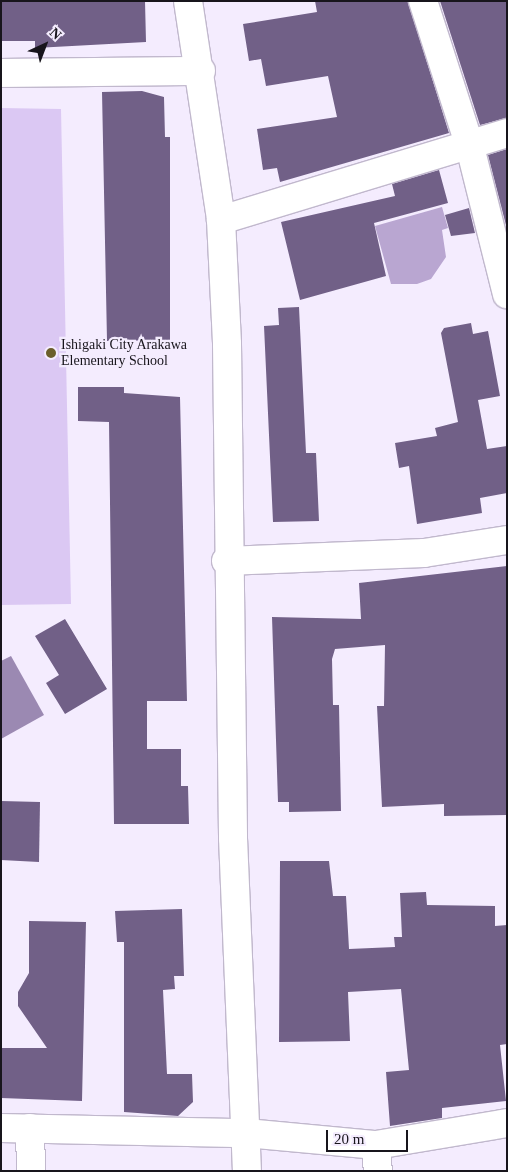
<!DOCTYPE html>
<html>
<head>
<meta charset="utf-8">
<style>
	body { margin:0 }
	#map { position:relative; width:508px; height:1172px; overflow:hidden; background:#f4ecfe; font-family:"Times New Roman",serif }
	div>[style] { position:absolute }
	.green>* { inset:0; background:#dbc8f3 }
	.forest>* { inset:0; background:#b9a6d1 }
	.water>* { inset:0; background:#9b89b2 }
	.building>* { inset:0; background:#716087 }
	.roads { filter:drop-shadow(1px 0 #c1b8cd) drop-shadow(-1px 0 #c1b8cd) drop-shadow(0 1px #c1b8cd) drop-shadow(0 -1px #c1b8cd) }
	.minor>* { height:28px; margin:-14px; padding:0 14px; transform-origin:14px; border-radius:14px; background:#fff }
	.tertiary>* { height:28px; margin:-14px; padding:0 14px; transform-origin:14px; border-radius:14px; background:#fff }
	.dots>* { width:14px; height:14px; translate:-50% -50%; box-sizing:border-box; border:2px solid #f4ecfe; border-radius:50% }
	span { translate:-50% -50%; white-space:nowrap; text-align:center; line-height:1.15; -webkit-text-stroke:4.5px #f4ecfe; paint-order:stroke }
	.poi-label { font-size:14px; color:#18151c }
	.left { translate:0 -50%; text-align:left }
	.frame { position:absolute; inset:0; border:2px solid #18151c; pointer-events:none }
	.north { position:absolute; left:20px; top:20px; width:50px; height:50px; -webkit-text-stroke:4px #f4ecfe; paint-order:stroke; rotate:43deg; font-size:14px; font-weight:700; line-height:20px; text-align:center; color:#18151c }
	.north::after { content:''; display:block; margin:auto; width:18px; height:22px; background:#18151c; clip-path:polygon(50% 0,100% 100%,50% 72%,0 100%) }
	.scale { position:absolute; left:326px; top:1130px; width:82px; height:22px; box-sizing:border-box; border:2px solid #18151c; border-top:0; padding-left:6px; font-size:15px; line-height:18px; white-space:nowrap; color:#18151c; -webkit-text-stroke:4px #f4ecfe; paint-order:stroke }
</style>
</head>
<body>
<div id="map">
	<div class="green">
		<i style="clip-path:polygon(1px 108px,61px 109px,71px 604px,1px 605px)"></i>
	</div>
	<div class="forest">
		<i style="clip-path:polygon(442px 207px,448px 228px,442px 230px,446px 257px,431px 279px,417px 284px,391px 284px,375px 226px)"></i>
	</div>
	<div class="water">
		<i style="clip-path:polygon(11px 656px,44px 715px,1px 739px,1px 661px)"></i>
	</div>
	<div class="building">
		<i style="clip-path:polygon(1px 1px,145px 1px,146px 42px,35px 48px,35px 41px,1px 41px)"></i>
		<i style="clip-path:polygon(315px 1px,408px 1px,449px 133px,280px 182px,277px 168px,263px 170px,257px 129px,337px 117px,328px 76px,266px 86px,261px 59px,249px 61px,243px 24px,317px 12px)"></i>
		<i style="clip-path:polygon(440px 1px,507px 1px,507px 118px,480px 125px)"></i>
		<i style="clip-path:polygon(142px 91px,164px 97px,165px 137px,170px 137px,170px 340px,107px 341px,102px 92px)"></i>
		<i style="clip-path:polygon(507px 149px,507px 229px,488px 155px)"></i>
		<i style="clip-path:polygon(439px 170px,448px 203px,374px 223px,386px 276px,300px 300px,281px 222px,395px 196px,392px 184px)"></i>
		<i style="clip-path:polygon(469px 208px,475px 233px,451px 236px,445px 215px)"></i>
		<i style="clip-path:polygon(299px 307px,306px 453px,316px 453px,319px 521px,273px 522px,264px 326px,279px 325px,278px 308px)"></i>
		<i style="clip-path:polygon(471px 323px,473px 334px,488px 331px,500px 396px,478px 400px,487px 449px,507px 446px,507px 493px,480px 498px,482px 513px,417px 524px,409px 466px,399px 468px,395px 443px,437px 436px,435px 428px,458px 422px,441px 333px,444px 328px)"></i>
		<i style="clip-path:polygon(78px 387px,124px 387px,124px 393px,180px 397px,187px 701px,147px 701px,147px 749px,181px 749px,181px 786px,188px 786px,189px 824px,114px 824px,109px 422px,78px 421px)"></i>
		<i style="clip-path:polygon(507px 566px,507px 815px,444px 816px,444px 804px,382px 807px,377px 706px,384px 706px,385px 645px,335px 649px,332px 659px,333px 705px,339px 705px,341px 811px,289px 812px,289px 802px,278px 802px,272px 617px,361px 619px,359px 583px)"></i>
		<i style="clip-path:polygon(65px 619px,107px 689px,65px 714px,46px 683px,59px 675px,35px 636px)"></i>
		<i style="clip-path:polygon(1px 801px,40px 802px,39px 862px,1px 860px)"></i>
		<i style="clip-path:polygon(280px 861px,329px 861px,333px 896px,346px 896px,349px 949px,395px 947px,394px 937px,402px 937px,400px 893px,426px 892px,427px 905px,495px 906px,495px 926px,507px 925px,507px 1044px,500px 1045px,506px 1101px,442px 1108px,442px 1118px,390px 1126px,386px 1072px,409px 1070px,401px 989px,348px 992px,350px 1041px,279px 1042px)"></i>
		<i style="clip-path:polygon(182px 909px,184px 976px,174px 976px,175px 989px,163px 990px,167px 1074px,192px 1074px,193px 1102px,178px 1116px,124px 1112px,124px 942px,117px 942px,115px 911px)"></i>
		<i style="clip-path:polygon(29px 921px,86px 922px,82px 1101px,1px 1098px,1px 1048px,47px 1048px,18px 1006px,18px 992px,29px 973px)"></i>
	</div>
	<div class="roads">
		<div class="minor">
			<i style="left:423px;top:1px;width:149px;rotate:72.1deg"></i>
			<i style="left:469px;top:143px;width:156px;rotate:75.9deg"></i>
			<i style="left:1px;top:73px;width:200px;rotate:-0.6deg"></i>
			<i style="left:221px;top:220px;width:299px;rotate:-16.9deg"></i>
			<i style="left:1px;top:1128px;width:245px;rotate:1.2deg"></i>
			<i style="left:246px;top:1133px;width:131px;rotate:5.3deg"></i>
			<i style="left:376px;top:1145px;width:133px;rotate:-9.5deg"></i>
			<i style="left:30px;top:1128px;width:43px;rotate:88.7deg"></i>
			<i style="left:376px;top:1145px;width:26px;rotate:86deg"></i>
		</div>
		<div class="tertiary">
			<i style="left:188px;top:1px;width:221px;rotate:81.4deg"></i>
			<i style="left:221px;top:220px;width:124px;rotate:87.2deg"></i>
			<i style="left:227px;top:344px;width:494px;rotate:89.3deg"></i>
			<i style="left:233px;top:838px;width:333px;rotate:87.6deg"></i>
			<i style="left:226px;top:561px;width:198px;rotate:-2.3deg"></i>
			<i style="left:424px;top:553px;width:84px;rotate:-8.9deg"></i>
		</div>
	</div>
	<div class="dots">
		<i style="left:51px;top:353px;background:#6b5e2b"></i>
	</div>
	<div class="poi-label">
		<span class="left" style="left:61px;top:353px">Ishigaki City Arakawa<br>Elementary School</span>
	</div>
	<div class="frame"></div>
	<div class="north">N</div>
	<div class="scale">20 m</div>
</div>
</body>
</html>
